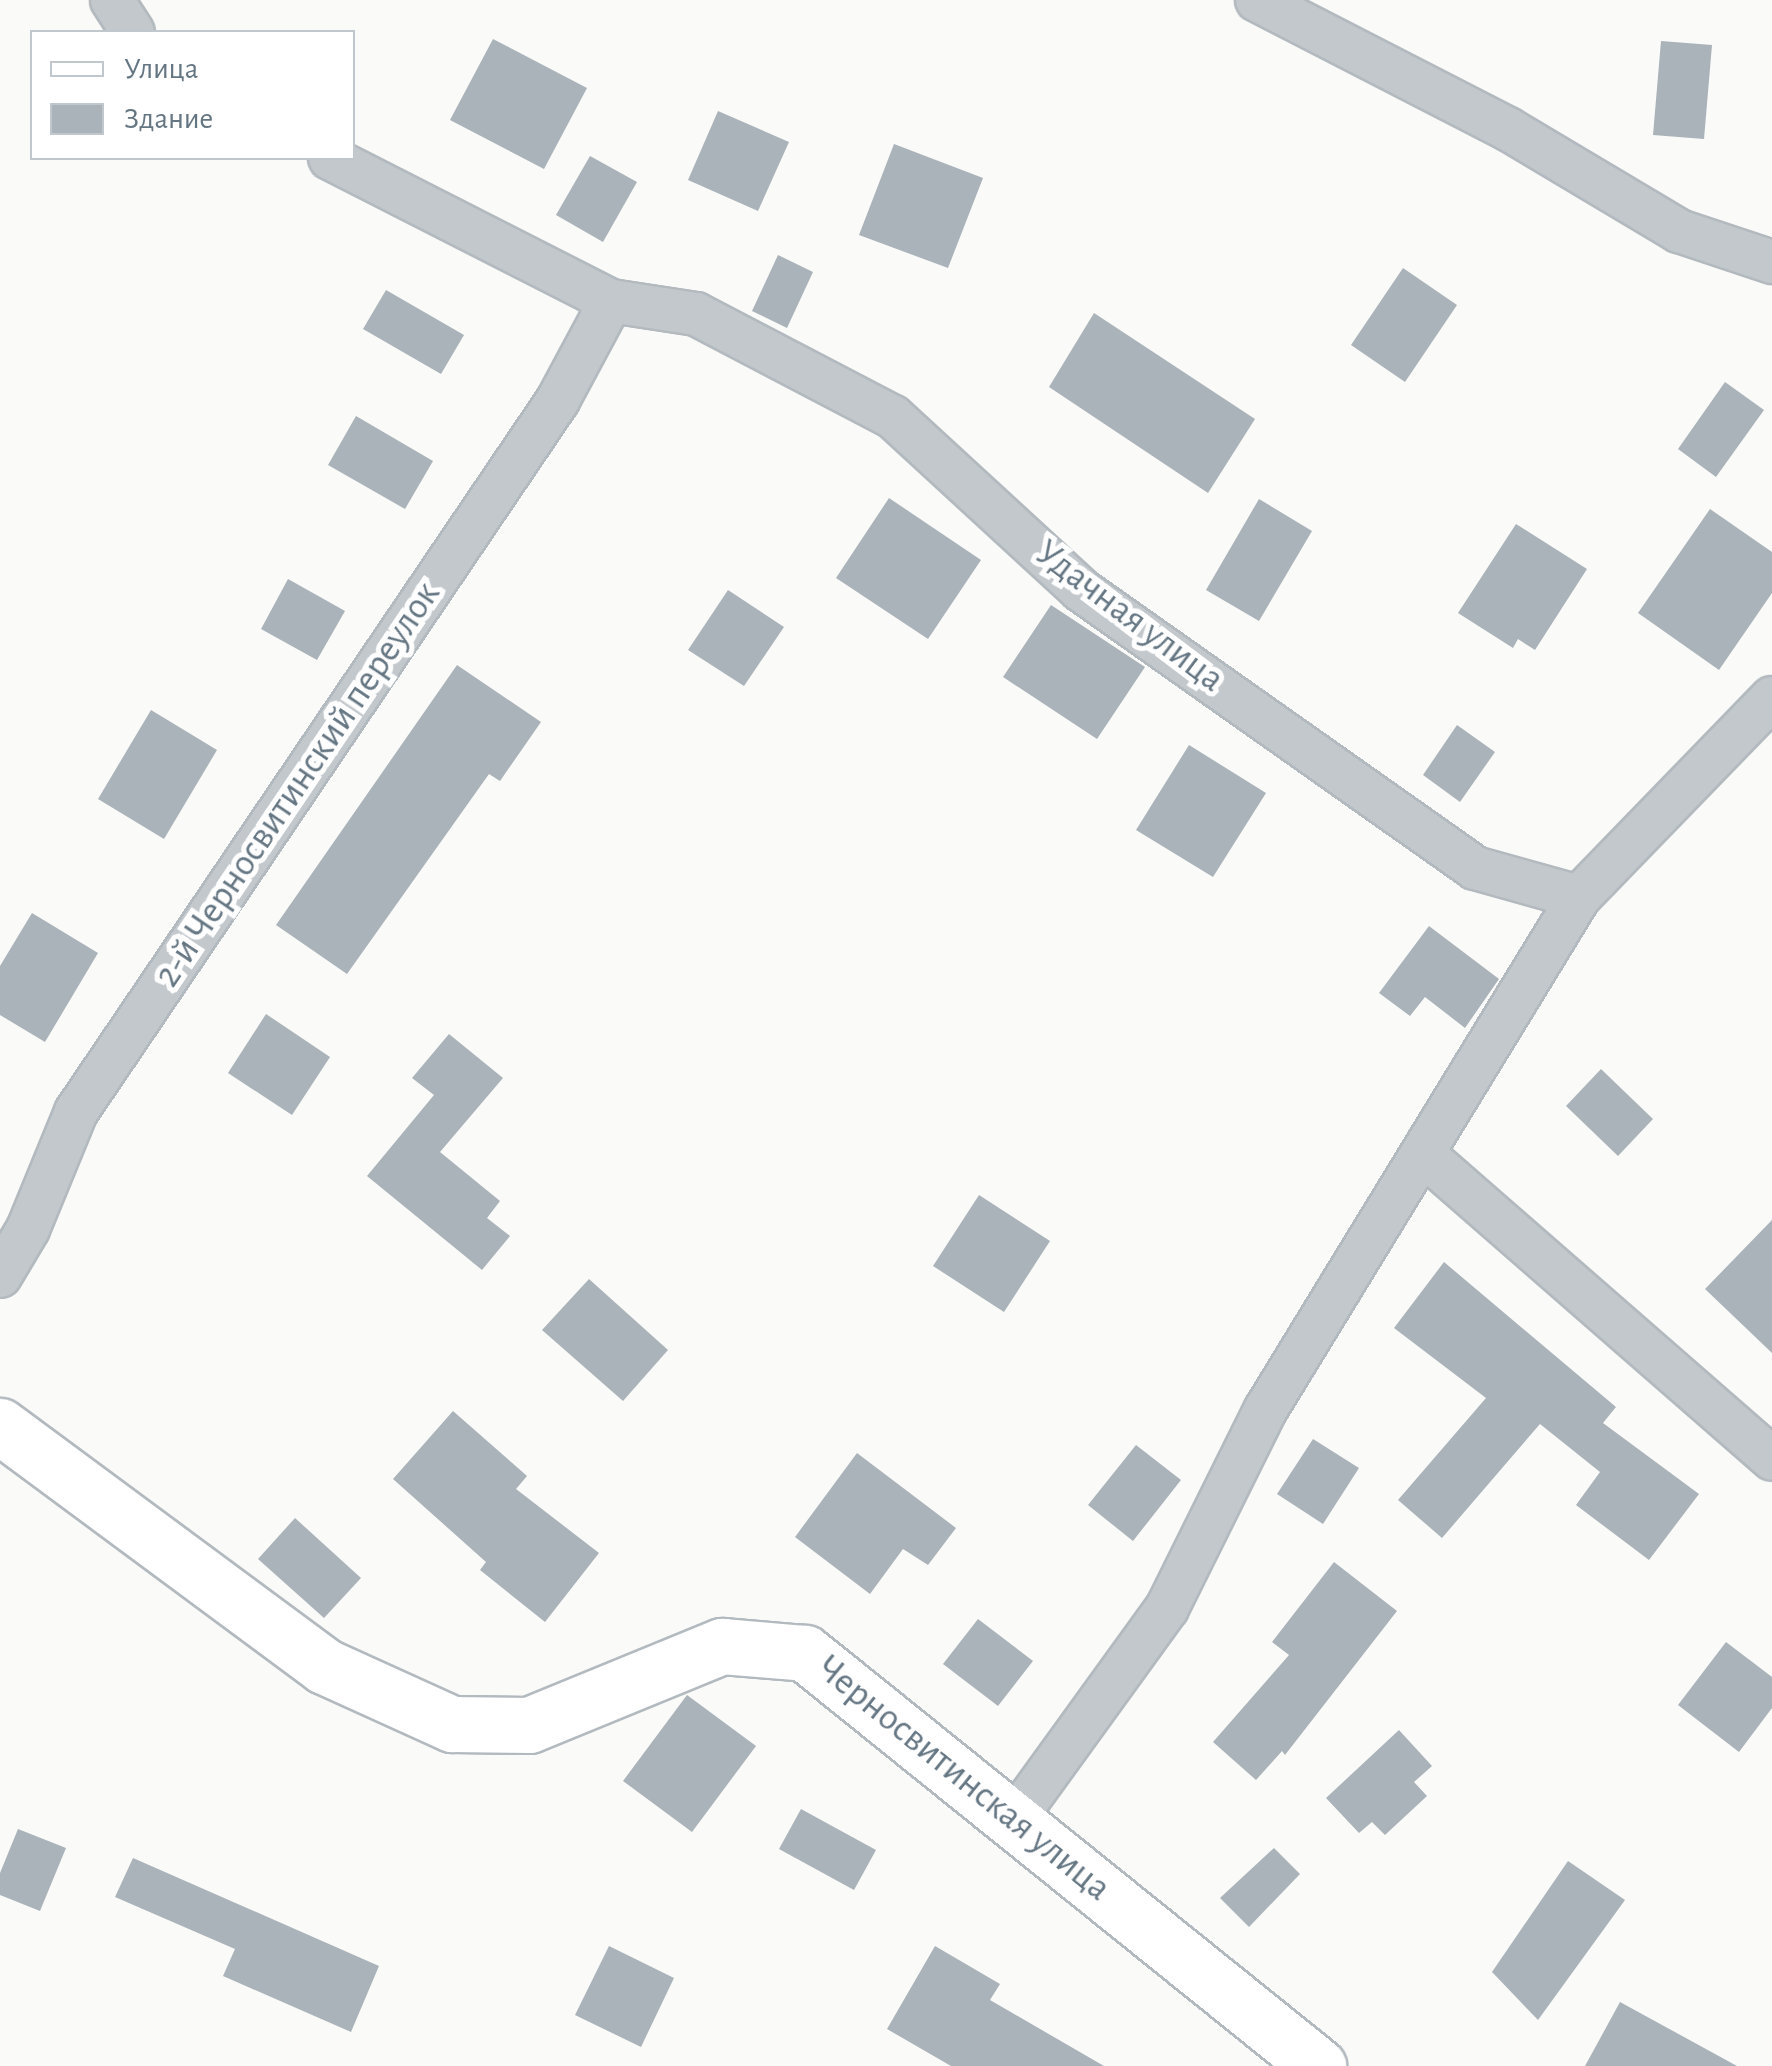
<!DOCTYPE html>
<html>
<head>
<meta charset="utf-8">
<style>
	body { margin:0 }
	#map { position:relative; width:1772px; height:2066px; overflow:hidden; background:#fafaf8; font-family:"Alegreya Sans",sans-serif }
	div>[style] { position:absolute }
	.building>* { inset:0; background:#aab3b9 }
	.roads { filter:drop-shadow(2px 0 #b3babf) drop-shadow(-2px 0 #b3babf) drop-shadow(0 2px #b3babf) drop-shadow(0 -2px #b3babf) }
	.street>* { height:42px; margin:-21px; padding:0 21px; transform-origin:21px; border-radius:21px; background:#c3c8cc }
	.secondary>* { height:55px; margin:-27.5px; padding:0 27.5px; transform-origin:27.5px; border-radius:27.5px; background:#fff }
	span { translate:-50% -50%; white-space:nowrap; text-align:center; line-height:1.15; -webkit-text-stroke:10px #fff; paint-order:stroke }
	.street-label { font-size:38px; color:#657683 }
	.legend { position:absolute; left:30px; top:30px; width:325px; height:130px; box-sizing:border-box; background:#fff; border:2px solid #c1c8cd; margin:0; padding:12px 18px; list-style:none; font-size:30px; color:#657683 }
	.legend li { display:flex; align-items:center; gap:20px; height:50px }
	.legend b { width:50px; border:2px solid #c1c8cd }
</style>
</head>
<body>
<div id="map">
	<div class="building">
		<i style="clip-path:polygon(493px 39px,587px 88px,544px 169px,450px 120px)"></i>
		<i style="clip-path:polygon(1661px 41px,1712px 45px,1704px 139px,1653px 135px)"></i>
		<i style="clip-path:polygon(718px 111px,789px 142px,758px 211px,688px 180px)"></i>
		<i style="clip-path:polygon(894px 144px,983px 178px,948px 268px,859px 235px)"></i>
		<i style="clip-path:polygon(590px 156px,637px 182px,603px 242px,556px 215px)"></i>
		<i style="clip-path:polygon(778px 255px,813px 272px,787px 328px,752px 311px)"></i>
		<i style="clip-path:polygon(1403px 268px,1457px 305px,1405px 382px,1351px 345px)"></i>
		<i style="clip-path:polygon(386px 290px,464px 335px,441px 374px,363px 329px)"></i>
		<i style="clip-path:polygon(1094px 313px,1255px 419px,1208px 493px,1049px 387px)"></i>
		<i style="clip-path:polygon(1725px 382px,1764px 410px,1716px 477px,1678px 449px)"></i>
		<i style="clip-path:polygon(356px 416px,433px 461px,405px 509px,328px 465px)"></i>
		<i style="clip-path:polygon(889px 498px,981px 560px,928px 639px,836px 578px)"></i>
		<i style="clip-path:polygon(1259px 499px,1312px 531px,1259px 621px,1206px 590px)"></i>
		<i style="clip-path:polygon(1710px 509px,1772px 552px,1772px 593px,1719px 670px,1638px 613px)"></i>
		<i style="clip-path:polygon(1516px 524px,1587px 569px,1535px 650px,1518px 639px,1513px 648px,1458px 613px)"></i>
		<i style="clip-path:polygon(288px 579px,345px 611px,317px 660px,261px 629px)"></i>
		<i style="clip-path:polygon(728px 590px,784px 627px,744px 686px,688px 650px)"></i>
		<i style="clip-path:polygon(1051px 605px,1145px 667px,1097px 739px,1003px 677px)"></i>
		<i style="clip-path:polygon(457px 665px,541px 722px,500px 781px,489px 774px,347px 974px,276px 925px)"></i>
		<i style="clip-path:polygon(151px 710px,217px 750px,164px 839px,98px 799px)"></i>
		<i style="clip-path:polygon(1457px 725px,1495px 752px,1460px 802px,1423px 775px)"></i>
		<i style="clip-path:polygon(1189px 745px,1266px 793px,1213px 877px,1136px 830px)"></i>
		<i style="clip-path:polygon(32px 913px,98px 953px,45px 1042px,0 1015px,0 966px)"></i>
		<i style="clip-path:polygon(1429px 926px,1499px 979px,1465px 1028px,1425px 997px,1410px 1016px,1379px 993px)"></i>
		<i style="clip-path:polygon(266px 1014px,330px 1057px,292px 1115px,228px 1073px)"></i>
		<i style="clip-path:polygon(449px 1034px,503px 1078px,440px 1152px,500px 1201px,487px 1218px,510px 1236px,482px 1270px,367px 1176px,434px 1095px,412px 1078px)"></i>
		<i style="clip-path:polygon(1601px 1069px,1653px 1119px,1618px 1156px,1566px 1106px)"></i>
		<i style="clip-path:polygon(979px 1195px,1050px 1241px,1004px 1312px,933px 1266px)"></i>
		<i style="clip-path:polygon(1772px 1220px,1772px 1353px,1705px 1289px)"></i>
		<i style="clip-path:polygon(1444px 1262px,1616px 1407px,1603px 1423px,1699px 1494px,1649px 1560px,1576px 1505px,1600px 1472px,1540px 1424px,1442px 1538px,1398px 1500px,1486px 1398px,1394px 1328px)"></i>
		<i style="clip-path:polygon(589px 1279px,668px 1350px,623px 1401px,542px 1330px)"></i>
		<i style="clip-path:polygon(453px 1411px,527px 1476px,516px 1489px,599px 1553px,545px 1622px,480px 1570px,486px 1562px,393px 1479px)"></i>
		<i style="clip-path:polygon(1313px 1439px,1359px 1468px,1323px 1524px,1277px 1494px)"></i>
		<i style="clip-path:polygon(1136px 1445px,1181px 1480px,1133px 1541px,1088px 1505px)"></i>
		<i style="clip-path:polygon(857px 1453px,956px 1528px,928px 1565px,903px 1549px,870px 1594px,795px 1537px)"></i>
		<i style="clip-path:polygon(295px 1518px,361px 1578px,324px 1618px,258px 1559px)"></i>
		<i style="clip-path:polygon(1334px 1562px,1397px 1611px,1285px 1755px,1282px 1751px,1256px 1780px,1213px 1742px,1289px 1655px,1272px 1642px)"></i>
		<i style="clip-path:polygon(978px 1619px,1033px 1661px,998px 1706px,943px 1664px)"></i>
		<i style="clip-path:polygon(1726px 1642px,1772px 1677px,1772px 1708px,1739px 1752px,1678px 1705px)"></i>
		<i style="clip-path:polygon(687px 1695px,756px 1746px,692px 1832px,623px 1781px)"></i>
		<i style="clip-path:polygon(1399px 1730px,1432px 1766px,1414px 1782px,1427px 1796px,1385px 1835px,1372px 1822px,1359px 1833px,1326px 1798px)"></i>
		<i style="clip-path:polygon(801px 1809px,876px 1850px,854px 1890px,779px 1849px)"></i>
		<i style="clip-path:polygon(18px 1829px,66px 1848px,40px 1911px,0 1895px,0 1873px)"></i>
		<i style="clip-path:polygon(1274px 1848px,1300px 1874px,1249px 1927px,1220px 1898px)"></i>
		<i style="clip-path:polygon(133px 1858px,379px 1966px,351px 2032px,223px 1976px,235px 1949px,115px 1897px)"></i>
		<i style="clip-path:polygon(1568px 1861px,1625px 1900px,1538px 2020px,1492px 1972px)"></i>
		<i style="clip-path:polygon(609px 1946px,674px 1978px,641px 2047px,575px 2015px)"></i>
		<i style="clip-path:polygon(935px 1946px,1000px 1984px,990px 2000px,1104px 2066px,951px 2066px,887px 2029px)"></i>
		<i style="clip-path:polygon(1620px 2002px,1737px 2066px,1585px 2066px)"></i>
	</div>
	<div class="roads">
		<div class="street">
			<i style="left:112px;top:0;width:38px;rotate:57deg"></i>
			<i style="left:1257px;top:0;width:282px;rotate:27.2deg"></i>
			<i style="left:1508px;top:129px;width:199px;rotate:30.8deg"></i>
			<i style="left:1679px;top:231px;width:98px;rotate:18.4deg"></i>
			<i style="left:330px;top:158px;width:315px;rotate:27deg"></i>
			<i style="left:611px;top:301px;width:86px;rotate:8.7deg"></i>
			<i style="left:696px;top:314px;width:222px;rotate:27.6deg"></i>
			<i style="left:893px;top:417px;width:255px;rotate:42.6deg"></i>
			<i style="left:1081px;top:590px;width:482px;rotate:35.2deg"></i>
			<i style="left:1475px;top:868px;width:108px;rotate:15.6deg"></i>
			<i style="left:1579px;top:897px;width:277px;rotate:-45.9deg"></i>
			<i style="left:1424px;top:1155px;width:462px;rotate:41.1deg"></i>
			<i style="left:0;top:1276px;width:55px;rotate:-59.2deg"></i>
			<i style="left:28px;top:1229px;width:126px;rotate:-67.7deg"></i>
			<i style="left:76px;top:1112px;width:860px;rotate:-55.9deg"></i>
			<i style="left:558px;top:400px;width:112px;rotate:-61.8deg"></i>
			<i style="left:1015px;top:1818px;width:259px;rotate:-54.1deg"></i>
			<i style="left:1167px;top:1608px;width:222px;rotate:-63.6deg"></i>
			<i style="left:1266px;top:1409px;width:600px;rotate:-58.56deg"></i>
		</div>
		<div class="secondary">
			<i style="left:0;top:1426px;width:403px;rotate:36.5deg"></i>
			<i style="left:324px;top:1666px;width:141px;rotate:24.4deg"></i>
			<i style="left:452px;top:1724px;width:77px;rotate:0.7deg"></i>
			<i style="left:529px;top:1725px;width:209px;rotate:-22.3deg"></i>
			<i style="left:722px;top:1646px;width:83px;rotate:4.8deg"></i>
			<i style="left:805px;top:1653px;width:659px;rotate:38.84deg"></i>
		</div>
	</div>
	<div class="street-label">
		<span style="left:1129px;top:617px;rotate:37deg">Удачная улица</span>
		<span style="left:298px;top:785px;rotate:-56deg">2-й Черносвитинский переулок</span>
		<span style="left:963px;top:1779px;rotate:39deg">Черносвитинская улица</span>
	</div>
	<ul class="legend">
	<li><b style="height:12px;background:#fff"></b>Улица</li>
	<li><b style="height:28px;background:#aab3b9"></b>Здание</li>
	</ul>
</div>
</body>
</html>
